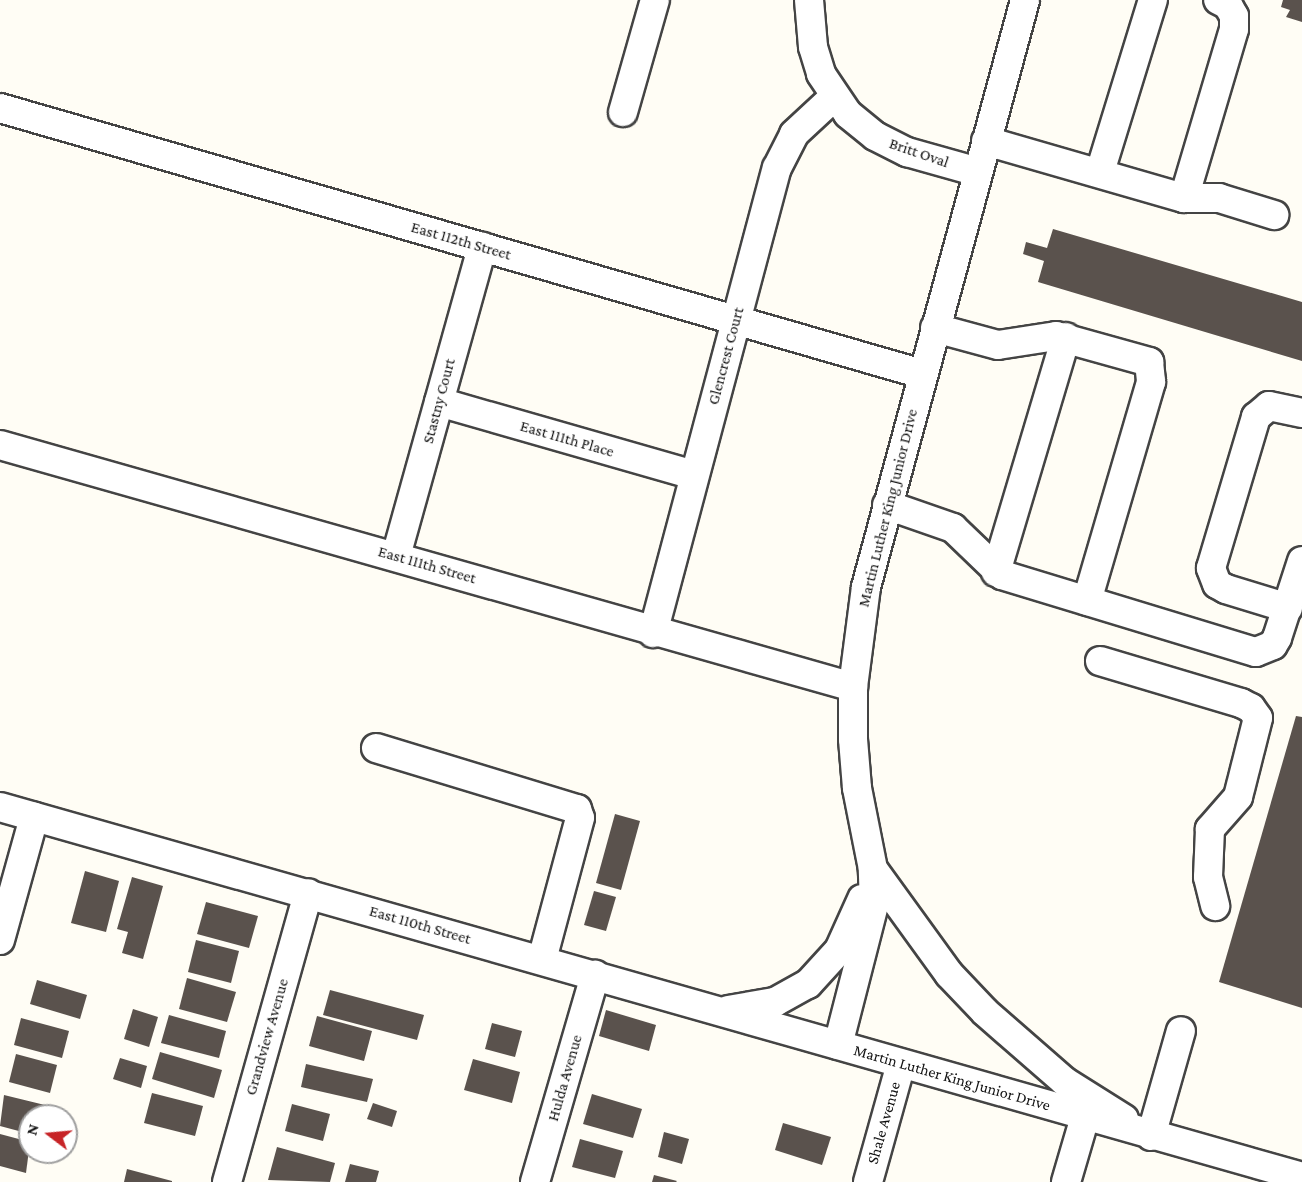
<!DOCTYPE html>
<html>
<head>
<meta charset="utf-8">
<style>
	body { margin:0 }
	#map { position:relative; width:1302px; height:1182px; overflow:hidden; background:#fffdf5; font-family:"Crimson Pro",serif }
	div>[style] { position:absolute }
	.building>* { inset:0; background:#5a524d }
	.roads { filter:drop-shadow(2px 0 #444) drop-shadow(-2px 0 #444) drop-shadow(0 2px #444) drop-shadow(0 -2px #444) }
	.minor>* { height:28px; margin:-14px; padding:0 14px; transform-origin:14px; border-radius:14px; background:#fff }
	span { translate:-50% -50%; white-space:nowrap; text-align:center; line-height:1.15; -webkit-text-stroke:6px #fff; paint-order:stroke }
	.street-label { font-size:16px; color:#111 }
	.north { position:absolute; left:18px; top:1104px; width:60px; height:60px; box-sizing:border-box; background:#fff; border:2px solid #a0a0a0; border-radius:50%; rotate:286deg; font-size:16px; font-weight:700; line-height:24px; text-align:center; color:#111 }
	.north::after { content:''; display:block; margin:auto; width:21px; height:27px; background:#c72326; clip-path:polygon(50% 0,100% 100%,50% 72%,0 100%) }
</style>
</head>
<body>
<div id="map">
	<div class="building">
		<i style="clip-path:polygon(1283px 0,1302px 0,1302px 22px,1286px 17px,1290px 10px,1281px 7px)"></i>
		<i style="clip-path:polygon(1053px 229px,1302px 302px,1302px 361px,1038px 282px,1044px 261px,1023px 254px,1026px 242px,1047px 248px)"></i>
		<i style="clip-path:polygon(1296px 716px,1302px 717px,1302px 1008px,1219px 982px)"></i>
		<i style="clip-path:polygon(615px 814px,640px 821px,621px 890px,596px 883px)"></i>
		<i style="clip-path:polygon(85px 871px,119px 881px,106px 932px,71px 923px)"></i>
		<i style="clip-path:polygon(132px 877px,163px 886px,143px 959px,122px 953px,128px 932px,117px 929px)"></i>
		<i style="clip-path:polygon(594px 891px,616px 897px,606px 931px,584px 925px)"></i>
		<i style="clip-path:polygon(206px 902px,258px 916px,249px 948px,197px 934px)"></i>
		<i style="clip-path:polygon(196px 940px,239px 951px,231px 983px,188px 972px)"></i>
		<i style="clip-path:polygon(187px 978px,236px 992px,227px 1022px,179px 1009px)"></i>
		<i style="clip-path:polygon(37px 980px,87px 995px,80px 1019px,30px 1004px)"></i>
		<i style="clip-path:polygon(330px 990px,424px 1015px,417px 1040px,323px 1015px)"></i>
		<i style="clip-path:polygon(133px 1009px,158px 1017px,149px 1047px,124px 1039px)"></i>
		<i style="clip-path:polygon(606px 1010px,656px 1025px,649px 1051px,599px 1036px)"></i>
		<i style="clip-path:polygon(169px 1015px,226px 1031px,219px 1058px,161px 1043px)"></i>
		<i style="clip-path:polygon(317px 1016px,372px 1031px,364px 1061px,309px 1046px)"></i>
		<i style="clip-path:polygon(21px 1018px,69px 1031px,62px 1058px,14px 1045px)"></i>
		<i style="clip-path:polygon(492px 1023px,522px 1031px,515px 1057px,485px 1049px)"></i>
		<i style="clip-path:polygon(160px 1052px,222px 1070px,214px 1098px,152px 1079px)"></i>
		<i style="clip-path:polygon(16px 1054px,57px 1065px,50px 1093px,9px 1082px)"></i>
		<i style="clip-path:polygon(120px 1058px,147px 1066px,141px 1088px,113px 1079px)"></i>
		<i style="clip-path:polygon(473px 1059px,520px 1072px,512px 1103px,464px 1090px)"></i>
		<i style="clip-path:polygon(306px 1064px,373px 1079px,367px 1102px,301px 1087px)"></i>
		<i style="clip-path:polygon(152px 1093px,203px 1106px,195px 1136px,144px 1123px)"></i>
		<i style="clip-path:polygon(592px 1094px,642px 1109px,633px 1138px,583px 1124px)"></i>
		<i style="clip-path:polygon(4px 1095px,53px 1107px,50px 1116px,30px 1116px,30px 1134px,0 1126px)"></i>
		<i style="clip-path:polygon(373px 1103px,397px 1111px,392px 1127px,367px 1119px)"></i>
		<i style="clip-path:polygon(292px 1104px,330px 1114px,323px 1141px,285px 1131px)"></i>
		<i style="clip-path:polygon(783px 1123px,831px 1137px,822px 1165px,775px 1150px)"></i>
		<i style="clip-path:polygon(664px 1132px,689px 1139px,682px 1164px,658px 1157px)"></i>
		<i style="clip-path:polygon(0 1134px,30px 1142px,26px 1173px,0 1166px)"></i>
		<i style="clip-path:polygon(580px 1139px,623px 1151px,615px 1178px,572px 1167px)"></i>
		<i style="clip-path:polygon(277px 1147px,335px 1163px,330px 1182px,268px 1180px)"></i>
		<i style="clip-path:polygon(350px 1164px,379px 1171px,376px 1182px,345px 1182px)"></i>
		<i style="clip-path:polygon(127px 1169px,172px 1181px,172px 1182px,124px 1182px)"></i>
		<i style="clip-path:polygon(654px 1175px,677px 1181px,676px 1182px,652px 1182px)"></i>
	</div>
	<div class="roads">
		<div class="minor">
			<i style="left:809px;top:0;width:47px;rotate:85.1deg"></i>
			<i style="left:813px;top:47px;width:28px;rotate:73deg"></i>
			<i style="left:821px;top:74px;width:48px;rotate:56deg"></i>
			<i style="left:848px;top:114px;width:35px;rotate:39deg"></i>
			<i style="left:875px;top:136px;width:36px;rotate:27deg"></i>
			<i style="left:907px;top:152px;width:74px;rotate:15.7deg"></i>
			<i style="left:0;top:108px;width:960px;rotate:16.09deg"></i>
			<i style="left:623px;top:112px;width:116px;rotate:-74.1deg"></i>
			<i style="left:986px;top:141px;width:206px;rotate:16.1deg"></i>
			<i style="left:1184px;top:198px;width:35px"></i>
			<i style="left:1219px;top:198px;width:58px;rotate:17.2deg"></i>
			<i style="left:1100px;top:172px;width:180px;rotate:-72.9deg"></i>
			<i style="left:1184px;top:198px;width:176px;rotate:-73.5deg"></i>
			<i style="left:1234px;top:29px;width:13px;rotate:-90deg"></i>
			<i style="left:1234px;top:16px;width:13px;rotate:-119deg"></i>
			<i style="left:1228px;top:5px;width:11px;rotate:-153deg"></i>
			<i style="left:935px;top:328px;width:65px;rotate:15.1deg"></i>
			<i style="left:998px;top:345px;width:59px;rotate:-8.8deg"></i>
			<i style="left:1056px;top:336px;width:97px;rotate:15.6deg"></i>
			<i style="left:1149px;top:362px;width:20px;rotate:84deg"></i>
			<i style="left:1151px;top:382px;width:228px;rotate:106.3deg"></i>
			<i style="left:439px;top:402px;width:265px;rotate:16deg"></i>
			<i style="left:0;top:445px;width:887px;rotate:15.84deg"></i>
			<i style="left:887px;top:505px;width:70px;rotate:19.2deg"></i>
			<i style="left:953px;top:528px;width:68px;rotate:43.8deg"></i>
			<i style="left:1002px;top:575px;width:265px;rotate:16.9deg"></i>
			<i style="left:1256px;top:652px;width:18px;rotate:-22deg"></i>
			<i style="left:1273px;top:645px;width:8px;rotate:-60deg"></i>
			<i style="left:1277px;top:638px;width:81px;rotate:-72deg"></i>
			<i style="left:396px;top:556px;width:321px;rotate:-74.4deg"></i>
			<i style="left:996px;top:572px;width:245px;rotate:-73.4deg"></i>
			<i style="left:1288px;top:608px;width:65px;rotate:-163deg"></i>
			<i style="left:1226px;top:589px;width:10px;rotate:-151deg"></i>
			<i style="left:1217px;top:584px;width:17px;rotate:-111deg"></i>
			<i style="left:1211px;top:568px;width:158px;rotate:-73.4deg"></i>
			<i style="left:1256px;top:417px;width:17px;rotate:-40deg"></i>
			<i style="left:1269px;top:406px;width:34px;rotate:12deg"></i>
			<i style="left:653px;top:633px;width:481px;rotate:-75.1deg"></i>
			<i style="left:777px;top:168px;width:38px;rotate:-63deg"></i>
			<i style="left:794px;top:134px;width:54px;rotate:-42.8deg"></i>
			<i style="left:1100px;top:661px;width:147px;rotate:16.6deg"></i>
			<i style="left:1241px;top:703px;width:11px;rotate:27deg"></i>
			<i style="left:1251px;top:708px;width:12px;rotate:55deg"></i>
			<i style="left:1258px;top:718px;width:81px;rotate:104.2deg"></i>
			<i style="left:1238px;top:797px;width:43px;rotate:131.2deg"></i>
			<i style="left:1210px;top:829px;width:48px;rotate:92.4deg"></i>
			<i style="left:1208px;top:877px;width:30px;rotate:76deg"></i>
			<i style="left:376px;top:748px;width:210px;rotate:16.9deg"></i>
			<i style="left:577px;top:809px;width:9px;rotate:72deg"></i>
			<i style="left:580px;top:818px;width:147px;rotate:105deg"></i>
			<i style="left:0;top:807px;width:1354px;rotate:15.86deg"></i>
			<i style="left:873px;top:869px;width:130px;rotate:54.1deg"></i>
			<i style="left:949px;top:974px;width:52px;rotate:46.5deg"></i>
			<i style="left:985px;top:1012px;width:105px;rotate:41.1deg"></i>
			<i style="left:1064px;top:1081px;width:71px;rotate:32.3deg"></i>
			<i style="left:0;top:940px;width:128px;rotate:-74.5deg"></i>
			<i style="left:728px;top:1010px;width:48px;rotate:-9.7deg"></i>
			<i style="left:775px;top:1002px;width:38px;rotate:-29deg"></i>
			<i style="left:808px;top:984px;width:46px;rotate:-47.6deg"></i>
			<i style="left:839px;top:950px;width:56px;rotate:-65.7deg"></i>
			<i style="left:838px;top:1045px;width:145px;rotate:-75.6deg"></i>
			<i style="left:874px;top:905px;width:36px;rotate:-92deg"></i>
			<i style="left:873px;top:869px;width:83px;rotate:-101.2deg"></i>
			<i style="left:857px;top:788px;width:49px;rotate:-94.7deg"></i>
			<i style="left:853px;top:739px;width:52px;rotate:-90deg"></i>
			<i style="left:853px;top:687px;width:101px;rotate:-82.6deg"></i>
			<i style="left:866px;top:587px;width:608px;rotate:-74.84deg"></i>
			<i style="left:1151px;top:1136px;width:109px;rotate:-74.1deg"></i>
			<i style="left:227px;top:1182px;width:300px;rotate:-74.3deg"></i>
			<i style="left:535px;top:1182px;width:216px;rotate:-73.8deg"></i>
			<i style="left:868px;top:1182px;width:123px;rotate:-74.4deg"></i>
			<i style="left:1066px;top:1182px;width:68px;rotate:-73.7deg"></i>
		</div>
	</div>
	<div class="street-label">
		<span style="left:919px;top:153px;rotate:19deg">Britt Oval</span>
		<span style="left:461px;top:241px;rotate:16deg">East 112th Street</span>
		<span style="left:726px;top:356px;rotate:-75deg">Glencrest Court</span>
		<span style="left:439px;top:401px;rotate:-75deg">Stastny Court</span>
		<span style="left:567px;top:439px;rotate:16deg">East 111th Place</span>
		<span style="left:888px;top:508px;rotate:-76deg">Martin Luther King Junior Drive</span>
		<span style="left:427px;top:565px;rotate:16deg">East 111th Street</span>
		<span style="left:420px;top:925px;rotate:16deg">East 110th Street</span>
		<span style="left:267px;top:1037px;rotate:-74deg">Grandview Avenue</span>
		<span style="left:565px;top:1078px;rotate:-74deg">Hulda Avenue</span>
		<span style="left:952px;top:1078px;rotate:16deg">Martin Luther King Junior Drive</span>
		<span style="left:884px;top:1123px;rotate:-74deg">Shale Avenue</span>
	</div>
	<div class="north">N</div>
</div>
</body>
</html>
